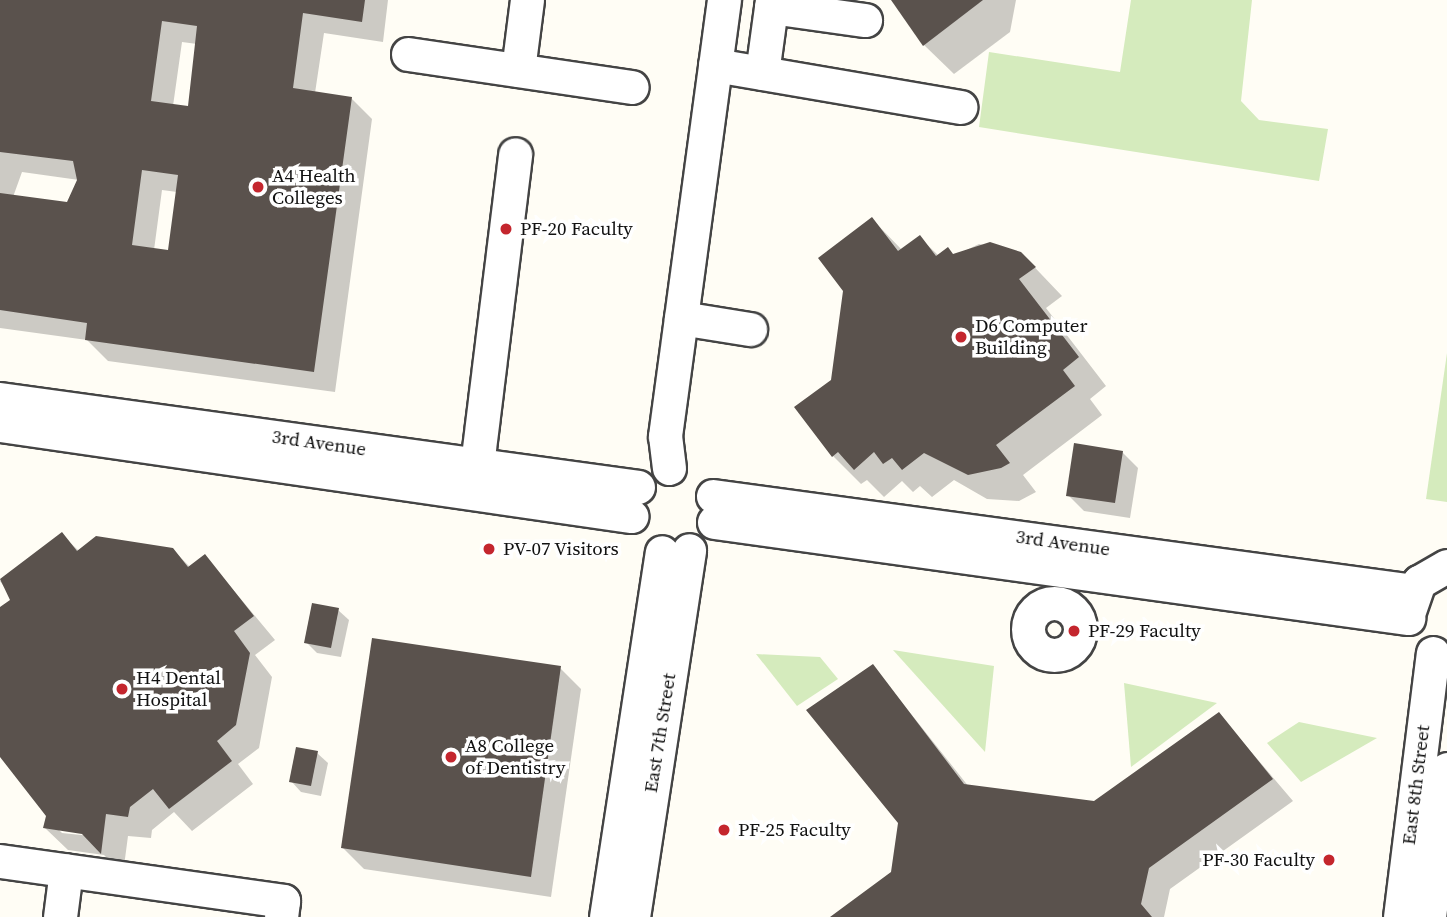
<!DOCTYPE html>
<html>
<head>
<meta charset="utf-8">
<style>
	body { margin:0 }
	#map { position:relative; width:1447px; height:917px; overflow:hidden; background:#fffdf5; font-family:"Source Serif 4",serif }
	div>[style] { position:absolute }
	.green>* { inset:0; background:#d5ebbd }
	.shadow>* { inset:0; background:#0003 }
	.building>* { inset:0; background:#5a524d }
	.roads { filter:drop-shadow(2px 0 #444) drop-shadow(-2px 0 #444) drop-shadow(0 2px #444) drop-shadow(0 -2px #444) }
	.minor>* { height:33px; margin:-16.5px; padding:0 16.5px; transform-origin:16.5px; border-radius:16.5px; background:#fff }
	.minor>.ring { margin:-16.5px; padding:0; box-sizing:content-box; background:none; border:33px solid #fff; border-radius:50% }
	.dots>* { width:19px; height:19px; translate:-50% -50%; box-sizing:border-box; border:4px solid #fff; border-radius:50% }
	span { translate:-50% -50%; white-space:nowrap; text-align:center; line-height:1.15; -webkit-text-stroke:7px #fff; paint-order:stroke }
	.poi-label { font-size:19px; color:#111 }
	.left { translate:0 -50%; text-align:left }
	.right { translate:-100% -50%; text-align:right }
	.street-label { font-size:19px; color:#111 }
</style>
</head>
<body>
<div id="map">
	<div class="green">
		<i style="clip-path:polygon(1131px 0,1252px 0,1241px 101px,1259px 120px,1328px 129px,1319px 181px,979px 127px,989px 52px,1120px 72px)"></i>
		<i style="clip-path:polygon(1447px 353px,1447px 502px,1426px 499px)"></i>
		<i style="clip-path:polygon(893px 650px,994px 666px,985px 752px)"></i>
		<i style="clip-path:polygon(756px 654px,820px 657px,838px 679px,797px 706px)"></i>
		<i style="clip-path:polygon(1124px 683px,1217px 703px,1131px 767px)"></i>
		<i style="clip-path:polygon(1299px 722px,1377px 738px,1301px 782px,1267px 743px)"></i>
	</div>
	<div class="shadow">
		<i style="clip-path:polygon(evenodd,0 0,388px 0,383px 42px,324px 33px,315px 93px,351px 98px,372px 119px,335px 392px,108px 361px,87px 340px,0 328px,0 0,182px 42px,197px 44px,189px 108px,173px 106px,182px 42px,0 0,22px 172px,79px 180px,68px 204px,13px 197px,22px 172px,0 0,162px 190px,177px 192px,169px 252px,154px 250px,162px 190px)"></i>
		<i style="clip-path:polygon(893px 0,1016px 0,1010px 32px,954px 74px,924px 45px)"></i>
		<i style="clip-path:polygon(872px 219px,902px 250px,919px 237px,939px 256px,954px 256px,979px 244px,1021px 253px,1062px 296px,1046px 308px,1106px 386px,1090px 399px,1102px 415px,1023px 475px,1036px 492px,1019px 501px,987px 499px,954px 480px,932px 497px,920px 486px,913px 492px,902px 481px,884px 497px,867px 480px,861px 484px,833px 456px,833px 381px)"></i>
		<i style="clip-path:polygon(1122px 452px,1138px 468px,1130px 518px,1084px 511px,1068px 495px)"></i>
		<i style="clip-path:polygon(evenodd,61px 534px,79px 551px,172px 549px,190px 567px,205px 556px,275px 640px,255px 655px,272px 677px,259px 748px,238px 764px,253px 784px,192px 831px,174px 812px,152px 830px,151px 838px,128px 836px,123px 874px,104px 855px,68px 850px,45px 828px,48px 815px,0 754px,0 610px,13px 600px,0 581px,61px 534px,58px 829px,91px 833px,91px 836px,62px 833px,58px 829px)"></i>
		<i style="clip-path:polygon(338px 610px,349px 620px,341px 657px,317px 653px,306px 642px)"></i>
		<i style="clip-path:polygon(873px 666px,969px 787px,1094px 803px,1219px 714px,1293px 801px,1170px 889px,1164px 917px,833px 917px,893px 873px,900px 823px)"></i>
		<i style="clip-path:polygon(560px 668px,581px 689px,551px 897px,364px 869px,343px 848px)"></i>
		<i style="clip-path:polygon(317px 753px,328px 763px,321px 796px,301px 792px,291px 781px)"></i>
	</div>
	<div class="building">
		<i style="clip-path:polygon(evenodd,0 0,365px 0,362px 22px,303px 13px,293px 88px,352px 97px,314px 372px,85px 340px,87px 323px,0 310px,0 193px,67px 202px,77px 180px,73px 161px,0 152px,0 0,162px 21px,197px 26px,188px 106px,151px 101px,162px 21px,0 0,142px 170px,178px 175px,168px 250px,132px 245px,142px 170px)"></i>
		<i style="clip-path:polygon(891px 0,983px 0,923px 46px)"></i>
		<i style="clip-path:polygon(872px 217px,898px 251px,920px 235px,936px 256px,948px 247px,953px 254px,990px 242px,1021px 252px,1036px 267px,1019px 279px,1079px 357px,1063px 370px,1075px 386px,996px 445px,1010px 463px,1001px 468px,968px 475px,924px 453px,902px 470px,892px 458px,883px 464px,874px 452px,854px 470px,838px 452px,832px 457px,794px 407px,831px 380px,843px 291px,818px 258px)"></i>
		<i style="clip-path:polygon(1074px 443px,1123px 451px,1115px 503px,1066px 496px)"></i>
		<i style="clip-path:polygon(62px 532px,77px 551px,96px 536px,173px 548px,188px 567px,205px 554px,254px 616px,234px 631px,250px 653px,236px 725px,217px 741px,232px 761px,169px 809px,153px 789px,130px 807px,128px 817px,106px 814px,101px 854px,82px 834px,43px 828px,46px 816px,0 757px,0 607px,10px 600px,0 579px)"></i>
		<i style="clip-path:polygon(312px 603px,339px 608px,331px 648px,304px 643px)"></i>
		<i style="clip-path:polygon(372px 638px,561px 666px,531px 877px,341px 848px)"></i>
		<i style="clip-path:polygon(873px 664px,964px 784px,1094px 801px,1219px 712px,1273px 779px,1149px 868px,1141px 904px,1152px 917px,830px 917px,891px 872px,898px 823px,806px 710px)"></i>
		<i style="clip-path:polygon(296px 747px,318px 751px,311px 786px,289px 782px)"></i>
	</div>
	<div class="roads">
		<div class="minor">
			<i style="left:771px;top:7px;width:95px;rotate:7.9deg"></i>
			<i style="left:408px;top:54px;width:226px;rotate:8.4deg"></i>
			<i style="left:715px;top:65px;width:249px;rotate:9.7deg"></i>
			<i style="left:518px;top:70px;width:71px;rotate:-82.7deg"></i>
			<i style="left:762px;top:73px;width:74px;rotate:-82.2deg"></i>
			<i style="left:681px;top:318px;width:70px;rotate:9.1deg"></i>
			<i style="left:0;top:399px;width:644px;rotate:7.85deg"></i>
			<i style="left:0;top:425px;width:638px;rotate:8.21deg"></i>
			<i style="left:477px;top:465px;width:313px;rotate:-83deg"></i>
			<i style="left:669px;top:468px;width:32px;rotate:-97deg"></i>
			<i style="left:665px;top:436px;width:440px;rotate:-82.3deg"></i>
			<i style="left:713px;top:496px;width:706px;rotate:7.73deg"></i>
			<i style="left:714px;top:522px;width:701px;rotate:7.88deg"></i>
			<i class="ring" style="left:1028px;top:603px;width:19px;height:19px"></i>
			<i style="left:1409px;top:611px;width:31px;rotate:-71deg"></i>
			<i style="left:1419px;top:582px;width:32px;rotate:-30deg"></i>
			<i style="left:0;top:861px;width:286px;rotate:8deg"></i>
			<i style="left:283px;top:901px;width:16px;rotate:97deg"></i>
			<i style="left:60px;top:917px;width:47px;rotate:-82.7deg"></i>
			<i style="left:606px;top:917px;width:369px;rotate:-81.3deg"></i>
			<i style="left:633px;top:917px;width:371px;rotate:-81.3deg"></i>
			<i style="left:1400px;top:917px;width:266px;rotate:-82.9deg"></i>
			<i style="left:1429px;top:917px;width:149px;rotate:-83.1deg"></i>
		</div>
	</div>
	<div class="dots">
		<i style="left:258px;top:187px;background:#c4262e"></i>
		<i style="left:506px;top:229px;background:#c4262e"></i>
		<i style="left:961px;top:337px;background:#c4262e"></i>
		<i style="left:489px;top:549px;background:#c4262e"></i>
		<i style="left:1074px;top:631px;background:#c4262e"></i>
		<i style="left:122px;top:689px;background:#c4262e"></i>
		<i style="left:451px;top:757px;background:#c4262e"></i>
		<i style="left:724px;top:830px;background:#c4262e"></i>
		<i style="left:1329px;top:860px;background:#c4262e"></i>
	</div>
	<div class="poi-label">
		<span class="left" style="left:272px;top:187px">A4 Health<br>Colleges</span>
		<span class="left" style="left:520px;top:229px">PF-20 Faculty</span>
		<span class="left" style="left:975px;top:337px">D6 Computer<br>Building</span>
		<span class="left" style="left:503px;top:549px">PV-07 Visitors</span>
		<span class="left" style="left:1088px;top:631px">PF-29 Faculty</span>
		<span class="left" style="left:136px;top:689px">H4 Dental<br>Hospital</span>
		<span class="left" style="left:465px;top:757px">A8 College<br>of Dentistry</span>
		<span class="left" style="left:738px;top:830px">PF-25 Faculty</span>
		<span class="right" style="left:1315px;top:860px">PF-30 Faculty</span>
	</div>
	<div class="street-label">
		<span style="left:319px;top:443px;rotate:8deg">3rd Avenue</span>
		<span style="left:1063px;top:543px;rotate:8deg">3rd Avenue</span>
		<span style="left:660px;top:733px;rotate:-81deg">East 7th Street</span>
		<span style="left:1416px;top:785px;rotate:-83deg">East 8th Street</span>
	</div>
</div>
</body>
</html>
